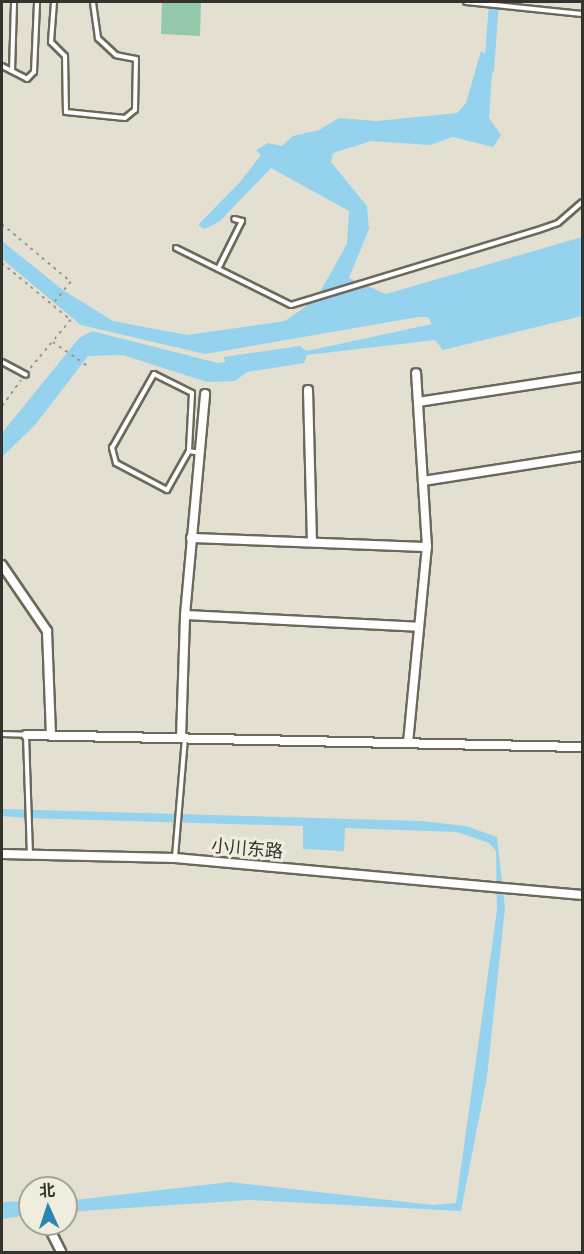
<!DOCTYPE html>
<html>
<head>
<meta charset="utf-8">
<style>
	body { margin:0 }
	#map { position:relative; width:584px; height:1254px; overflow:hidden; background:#e4e0d1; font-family:"Source Serif 4","Noto Sans SC",serif }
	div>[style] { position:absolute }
	.green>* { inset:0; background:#93c8aa }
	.water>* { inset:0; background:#94d2ee }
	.canal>* { height:10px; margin:-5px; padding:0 5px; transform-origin:5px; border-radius:5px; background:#94d2ee }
	.path>* { height:1.5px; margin-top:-0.75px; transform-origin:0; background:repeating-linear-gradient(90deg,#9c988d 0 3px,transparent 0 7.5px) }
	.roads { filter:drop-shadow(2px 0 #6c685b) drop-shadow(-2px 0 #6c685b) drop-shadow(0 2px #6c685b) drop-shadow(0 -2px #6c685b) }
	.lane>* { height:4px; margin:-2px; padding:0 2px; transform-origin:2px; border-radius:2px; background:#fff }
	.street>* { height:8px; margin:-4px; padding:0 4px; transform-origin:4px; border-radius:4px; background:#fff }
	span { translate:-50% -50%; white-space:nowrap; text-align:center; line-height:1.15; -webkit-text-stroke:6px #f1edde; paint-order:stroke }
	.street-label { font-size:18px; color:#35332d }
	.frame { position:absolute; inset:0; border:3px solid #35332d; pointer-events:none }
	.north { position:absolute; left:18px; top:1176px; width:60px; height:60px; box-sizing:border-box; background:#f1edde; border:2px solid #a6a397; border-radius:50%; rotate:357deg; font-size:16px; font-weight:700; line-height:24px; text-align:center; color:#35332d }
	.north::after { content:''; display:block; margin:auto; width:21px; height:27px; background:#2c86b4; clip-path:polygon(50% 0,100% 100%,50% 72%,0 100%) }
</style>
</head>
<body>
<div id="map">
	<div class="green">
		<i style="clip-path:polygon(162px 2px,201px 2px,200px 36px,161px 34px)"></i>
	</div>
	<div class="water">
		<i style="clip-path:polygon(481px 51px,493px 59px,489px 118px,501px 135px,493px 147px,453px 137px,430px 145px,371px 141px,333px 153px,331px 162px,367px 206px,369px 229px,349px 278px,386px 294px,582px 237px,582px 316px,443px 350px,435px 340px,307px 355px,304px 363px,247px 372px,235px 381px,207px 382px,123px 355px,88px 356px,35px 425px,2px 457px,2px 433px,79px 338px,92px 331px,218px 363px,225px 362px,224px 357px,300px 346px,307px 351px,432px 324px,428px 317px,418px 317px,205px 354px,81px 325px,2px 259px,2px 241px,63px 290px,113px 321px,187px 335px,285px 321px,316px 299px,347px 244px,349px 211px,271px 168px,220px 221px,205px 229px,198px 225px,240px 182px,261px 155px,256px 150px,268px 143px,282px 146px,293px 136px,319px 130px,339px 118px,377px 121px,457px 113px,466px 103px)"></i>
		<i style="clip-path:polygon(2px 809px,421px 821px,466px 826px,497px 837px,505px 908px,487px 1077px,461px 1211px,249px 1200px,66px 1212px,66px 1201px,230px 1182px,433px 1205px,456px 1203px,497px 910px,496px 851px,489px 843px,457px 832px,345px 828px,344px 851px,303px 849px,303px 826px,25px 818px,2px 816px)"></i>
		<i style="clip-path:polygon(30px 1201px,30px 1215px,2px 1219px,2px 1202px)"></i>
	</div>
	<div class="canal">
		<i style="left:489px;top:70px;width:68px;rotate:-85.8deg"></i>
	</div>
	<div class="path">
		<i style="left:2px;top:224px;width:90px;rotate:40deg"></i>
		<i style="left:71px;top:282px;width:28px;rotate:129deg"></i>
		<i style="left:2px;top:263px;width:89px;rotate:39.6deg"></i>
		<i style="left:71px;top:320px;width:64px;rotate:129.9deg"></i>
		<i style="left:53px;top:342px;width:44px;rotate:34.8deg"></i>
		<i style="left:2px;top:406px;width:32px;rotate:-54deg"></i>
	</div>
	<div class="roads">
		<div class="lane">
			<i style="left:54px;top:2px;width:40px;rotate:94.3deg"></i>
			<i style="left:51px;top:42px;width:20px;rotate:45deg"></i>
			<i style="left:65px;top:56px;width:56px;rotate:89deg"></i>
			<i style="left:66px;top:112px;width:59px;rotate:5.8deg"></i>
			<i style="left:125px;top:118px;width:13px;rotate:-39deg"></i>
			<i style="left:135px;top:110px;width:51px;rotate:-88.9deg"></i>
			<i style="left:136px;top:59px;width:20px;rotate:-169deg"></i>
			<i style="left:116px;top:55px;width:25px;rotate:-137deg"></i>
			<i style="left:98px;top:38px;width:36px;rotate:-98deg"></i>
			<i style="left:466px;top:2px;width:117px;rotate:5.9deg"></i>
			<i style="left:2px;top:66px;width:28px;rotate:27deg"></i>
			<i style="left:27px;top:79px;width:10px;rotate:-45deg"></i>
			<i style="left:34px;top:72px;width:70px;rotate:-87.5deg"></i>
			<i style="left:12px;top:71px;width:69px;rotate:-88.3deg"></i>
			<i style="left:176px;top:248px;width:128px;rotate:26.4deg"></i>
			<i style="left:291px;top:305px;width:258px;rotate:-16.9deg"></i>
			<i style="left:538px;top:230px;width:21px;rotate:-19deg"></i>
			<i style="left:558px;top:223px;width:32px;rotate:-41deg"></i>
			<i style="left:218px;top:269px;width:54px;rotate:-63.4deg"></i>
			<i style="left:242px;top:221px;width:8px;rotate:-166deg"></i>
			<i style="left:2px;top:362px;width:27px;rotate:28deg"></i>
			<i style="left:189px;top:451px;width:45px;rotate:119.4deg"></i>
			<i style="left:167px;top:490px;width:58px;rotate:-152.1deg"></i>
			<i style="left:116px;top:463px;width:16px;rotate:-105deg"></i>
			<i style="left:112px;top:448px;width:85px;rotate:-60.4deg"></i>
			<i style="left:154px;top:374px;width:42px;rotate:26.6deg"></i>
			<i style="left:192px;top:393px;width:58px;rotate:93deg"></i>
			<i style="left:189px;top:451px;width:11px;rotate:10deg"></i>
			<i style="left:2px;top:734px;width:24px;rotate:2deg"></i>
			<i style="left:26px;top:735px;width:119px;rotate:88.1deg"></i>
			<i style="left:175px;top:857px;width:118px;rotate:-85.2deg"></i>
		</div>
		<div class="street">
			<i style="left:308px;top:390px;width:152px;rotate:88.5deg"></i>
			<i style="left:418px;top:402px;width:166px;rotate:-8.7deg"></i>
			<i style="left:423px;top:481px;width:161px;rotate:-8.9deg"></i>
			<i style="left:191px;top:538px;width:236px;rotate:2.2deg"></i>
			<i style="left:2px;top:565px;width:80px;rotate:55.7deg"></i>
			<i style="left:47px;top:631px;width:104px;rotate:87.8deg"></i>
			<i style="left:185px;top:615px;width:234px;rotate:2.9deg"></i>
			<i style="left:26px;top:735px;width:556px;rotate:1.24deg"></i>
			<i style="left:181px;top:738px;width:123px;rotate:-88.1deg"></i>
			<i style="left:185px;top:615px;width:222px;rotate:-84.8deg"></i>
			<i style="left:408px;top:743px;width:197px;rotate:-84.5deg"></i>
			<i style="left:427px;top:547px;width:174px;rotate:-93.6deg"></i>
			<i style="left:2px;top:854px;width:173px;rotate:1.3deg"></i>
			<i style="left:175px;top:858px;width:409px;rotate:5.2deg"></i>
			<i style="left:47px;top:1224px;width:31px;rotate:63deg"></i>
		</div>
	</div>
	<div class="street-label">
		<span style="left:247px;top:849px;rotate:5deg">小川东路</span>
	</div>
	<div class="frame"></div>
	<div class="north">北</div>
</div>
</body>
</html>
